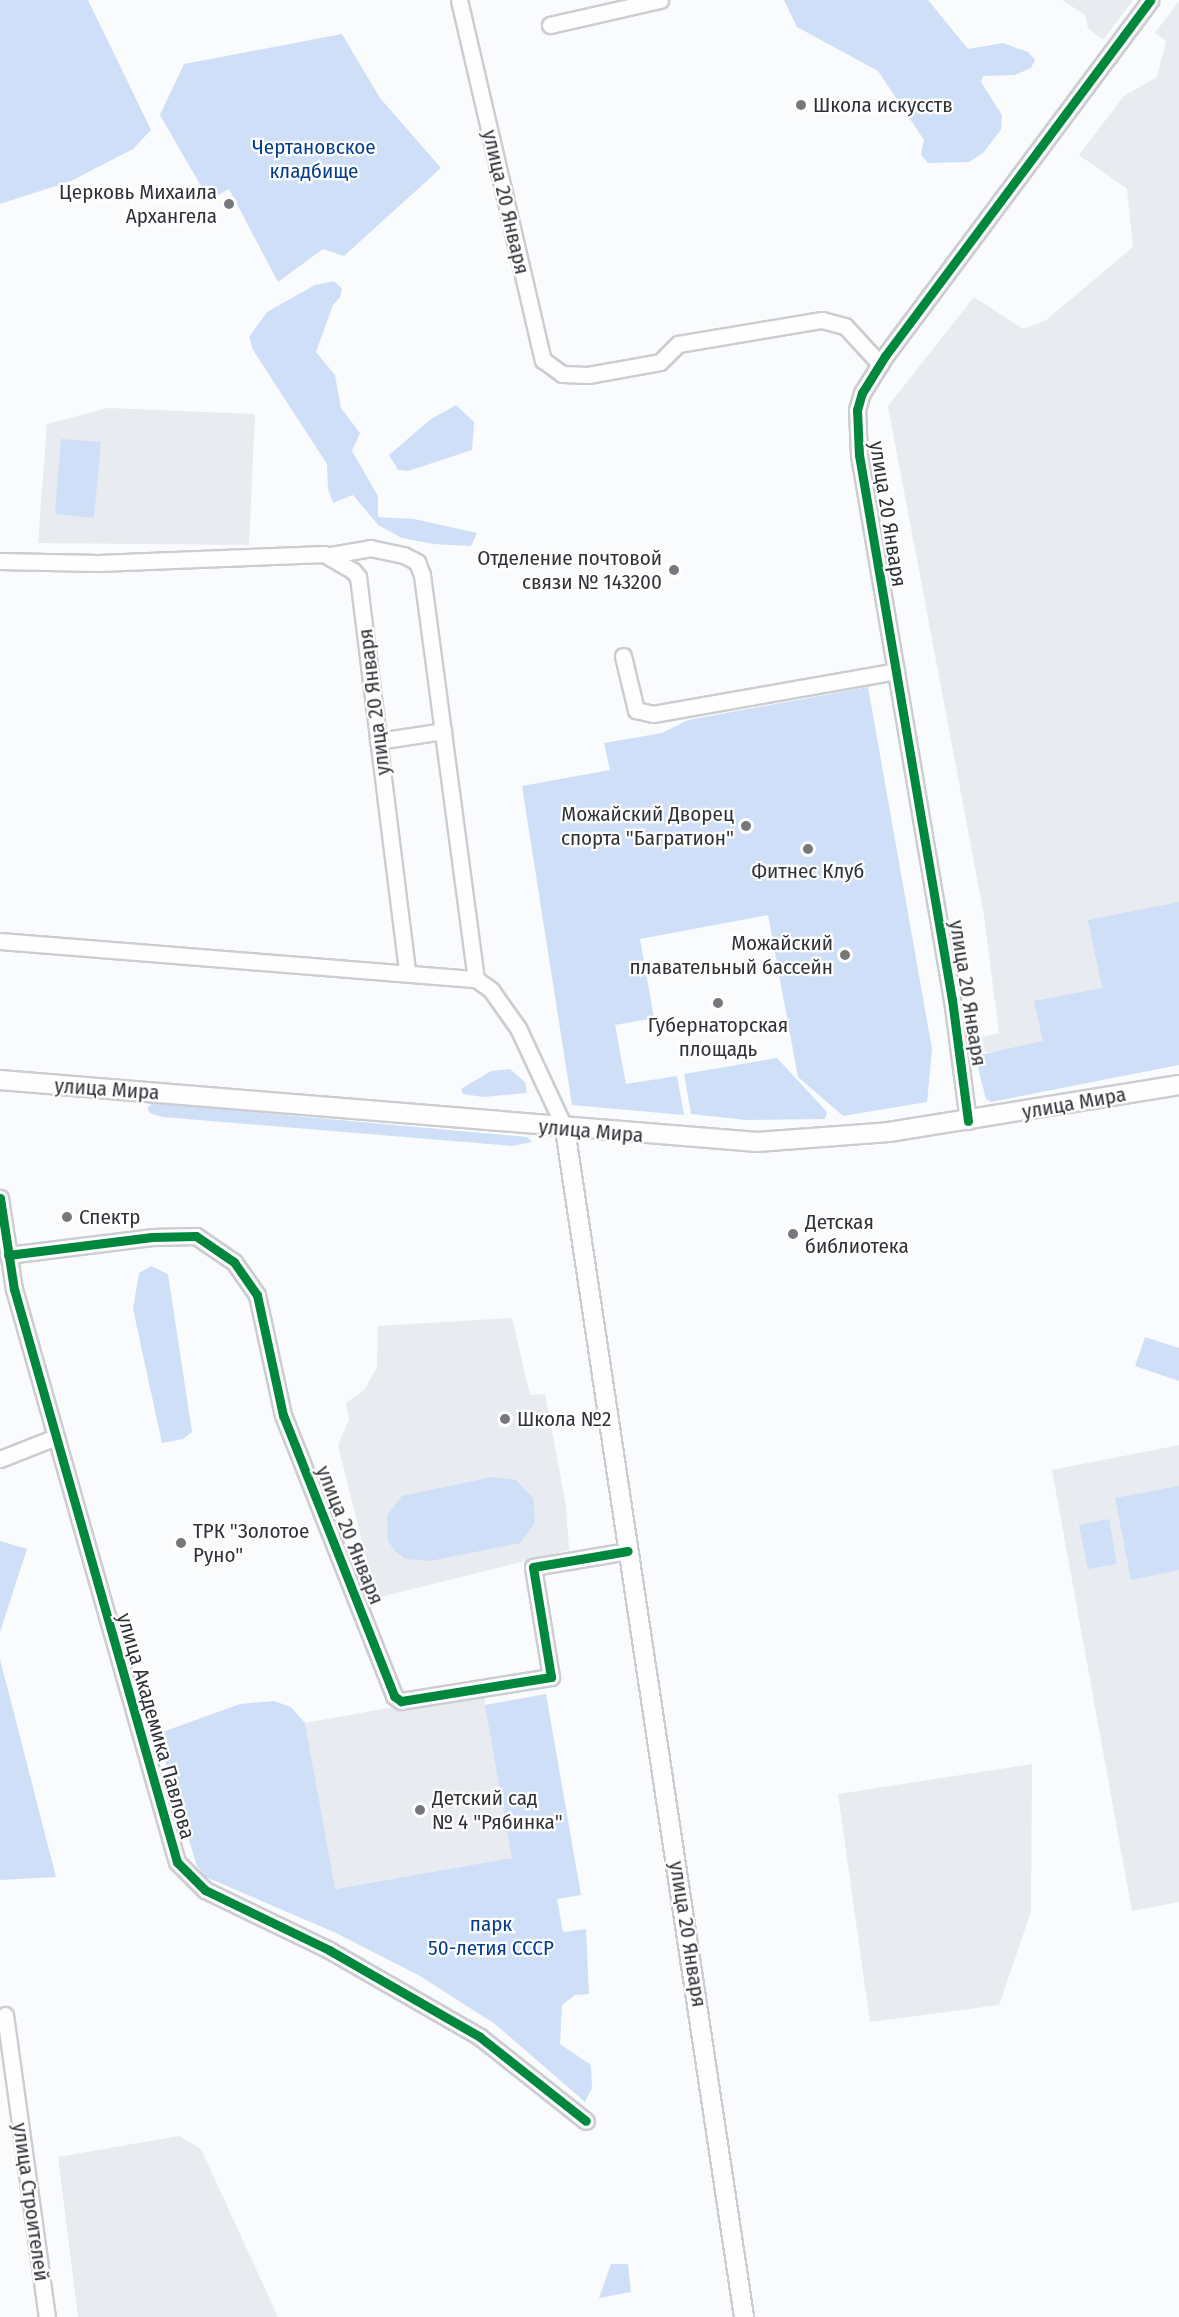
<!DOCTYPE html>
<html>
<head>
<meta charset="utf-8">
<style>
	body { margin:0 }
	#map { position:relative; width:1179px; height:2317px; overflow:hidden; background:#fafbfc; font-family:"Fira Sans Condensed",sans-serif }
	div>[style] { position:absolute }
	.built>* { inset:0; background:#e8ebf0 }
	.green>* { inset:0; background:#d0dff8 }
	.roads { filter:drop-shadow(2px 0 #cccdd0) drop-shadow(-2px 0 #cccdd0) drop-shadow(0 2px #cccdd0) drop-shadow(0 -2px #cccdd0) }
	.minor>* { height:15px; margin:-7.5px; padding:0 7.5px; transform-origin:7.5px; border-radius:7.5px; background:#fefeff }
	.major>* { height:18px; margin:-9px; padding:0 9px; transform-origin:9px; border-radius:9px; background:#fefeff }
	.cycleway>* { height:9px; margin:-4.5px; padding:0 4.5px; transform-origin:4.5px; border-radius:4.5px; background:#00873e }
	.dots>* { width:16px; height:16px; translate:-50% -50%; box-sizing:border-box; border:3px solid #fff; border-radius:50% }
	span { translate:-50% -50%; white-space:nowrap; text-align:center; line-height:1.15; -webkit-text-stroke:4.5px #fff; paint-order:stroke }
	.poi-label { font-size:21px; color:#2f3237 }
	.left { translate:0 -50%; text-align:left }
	.right { translate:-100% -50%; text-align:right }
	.park-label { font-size:21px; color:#033d92 }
	.street-label { font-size:21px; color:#2f3237 }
</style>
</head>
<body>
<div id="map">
	<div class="built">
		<i style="clip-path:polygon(1062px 0,1133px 0,1103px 40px,1088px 28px,1085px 15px)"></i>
		<i style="clip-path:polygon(1179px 1px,1179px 1043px,985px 1052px,982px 1037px,999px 1033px,984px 915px,888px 406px,974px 297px,1023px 329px,1045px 321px,1133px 247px,1127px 189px,1079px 155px,1124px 96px,1157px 77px,1166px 41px,1155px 33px)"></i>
		<i style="clip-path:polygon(108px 408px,255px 414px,249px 545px,38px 543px,47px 424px)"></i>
		<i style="clip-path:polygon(512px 1318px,530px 1395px,545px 1394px,566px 1506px,569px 1550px,376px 1598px,338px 1445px,349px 1420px,346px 1403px,365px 1389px,377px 1367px,378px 1326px)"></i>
		<i style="clip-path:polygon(1179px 1445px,1179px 1902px,1132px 1911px,1052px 1470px)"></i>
		<i style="clip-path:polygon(483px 1691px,513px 1858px,334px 1889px,305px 1723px)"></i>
		<i style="clip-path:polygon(1032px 1764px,1031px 1912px,999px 2005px,870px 2022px,838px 1794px)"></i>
		<i style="clip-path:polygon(179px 2136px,201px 2149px,278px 2317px,78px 2317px,58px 2157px)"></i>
	</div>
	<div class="green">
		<i style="clip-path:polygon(0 0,88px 0,151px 130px,133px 149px,71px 181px,0 204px)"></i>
		<i style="clip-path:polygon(784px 0,928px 0,968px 49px,1003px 43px,1028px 52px,1035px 60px,1031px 68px,1015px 75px,983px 76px,981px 82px,1002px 115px,1001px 130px,983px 153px,969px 162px,928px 163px,921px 155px,924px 140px,878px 71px,797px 27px)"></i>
		<i style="clip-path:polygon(342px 34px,380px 98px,441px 168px,344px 256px,323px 249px,278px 282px,229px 189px,209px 200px,160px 115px,184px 64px)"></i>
		<i style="clip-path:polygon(334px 281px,342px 289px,340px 297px,333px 305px,316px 352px,335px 375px,341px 408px,360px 433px,352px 451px,378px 496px,378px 517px,414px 519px,477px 533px,471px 546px,433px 544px,402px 538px,378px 525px,353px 495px,333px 503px,328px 489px,327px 464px,253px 350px,249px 337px,267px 312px,315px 285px)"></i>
		<i style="clip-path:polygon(456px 405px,474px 422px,472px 450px,408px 471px,398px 470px,389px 455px,431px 419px)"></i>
		<i style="clip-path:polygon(61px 439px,101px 442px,94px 518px,55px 514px)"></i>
		<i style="clip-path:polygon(868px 687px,932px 1049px,927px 1102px,843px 1116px,798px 1077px,768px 915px,640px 939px,654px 1018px,615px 1025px,626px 1084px,677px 1076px,684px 1115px,572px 1105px,522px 786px,610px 770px,604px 743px,662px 733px,688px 720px)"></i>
		<i style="clip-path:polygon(1179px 902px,1179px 1065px,991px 1102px,986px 1099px,975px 1056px,1043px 1041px,1034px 1001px,1102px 988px,1088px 920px)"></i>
		<i style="clip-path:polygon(777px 1058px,827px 1112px,825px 1119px,746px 1120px,691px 1114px,684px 1074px)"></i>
		<i style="clip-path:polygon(510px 1069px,525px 1082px,527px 1093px,483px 1097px,463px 1094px,461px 1089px,491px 1071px)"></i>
		<i style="clip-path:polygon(153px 1103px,527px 1137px,532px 1142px,512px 1146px,162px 1117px,150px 1113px,147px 1108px)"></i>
		<i style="clip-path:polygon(151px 1266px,168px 1274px,192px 1432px,183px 1439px,162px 1443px,133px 1309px,139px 1273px)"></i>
		<i style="clip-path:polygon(1145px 1337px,1179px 1348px,1179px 1381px,1135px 1366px)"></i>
		<i style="clip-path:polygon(492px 1477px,516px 1480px,533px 1498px,535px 1523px,520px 1543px,430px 1561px,405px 1559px,395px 1551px,388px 1541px,387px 1516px,402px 1496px)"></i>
		<i style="clip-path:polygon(1179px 1486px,1179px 1570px,1131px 1580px,1115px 1498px)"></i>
		<i style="clip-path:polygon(1109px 1519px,1117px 1564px,1088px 1569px,1079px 1525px)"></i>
		<i style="clip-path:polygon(0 1541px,27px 1549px,0 1632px)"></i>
		<i style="clip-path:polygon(0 1659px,56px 1877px,0 1880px)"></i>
		<i style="clip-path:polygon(546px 1694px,581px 1895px,557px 1899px,563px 1932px,586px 1929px,589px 1994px,575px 1995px,562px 2005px,560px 2044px,591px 2065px,592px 2088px,585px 2102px,495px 2024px,420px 1976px,336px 1933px,206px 1877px,197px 1866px,157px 1734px,240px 1704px,274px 1701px,291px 1707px,305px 1723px,335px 1889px,512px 1858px,485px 1705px)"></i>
		<i style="clip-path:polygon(611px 2264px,628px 2264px,631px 2292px,599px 2298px)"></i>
	</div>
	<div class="roads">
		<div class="minor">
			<i style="left:459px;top:0;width:370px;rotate:76.9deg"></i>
			<i style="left:543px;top:360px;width:24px;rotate:36deg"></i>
			<i style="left:562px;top:374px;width:26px;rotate:2deg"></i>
			<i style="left:588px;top:375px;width:73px;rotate:-10.2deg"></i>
			<i style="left:660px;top:362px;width:25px;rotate:-45deg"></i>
			<i style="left:678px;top:344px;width:146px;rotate:-9.5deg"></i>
			<i style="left:822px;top:320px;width:24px;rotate:15deg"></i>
			<i style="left:845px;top:326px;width:52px;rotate:47.4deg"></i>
			<i style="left:550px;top:25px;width:113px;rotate:-12.8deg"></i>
			<i style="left:331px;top:555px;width:40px;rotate:-10deg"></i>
			<i style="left:370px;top:548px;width:35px;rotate:12deg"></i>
			<i style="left:404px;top:555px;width:15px;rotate:28deg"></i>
			<i style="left:417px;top:562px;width:14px;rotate:69deg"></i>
			<i style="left:422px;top:575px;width:408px;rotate:82.4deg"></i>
			<i style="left:0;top:561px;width:98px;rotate:1.2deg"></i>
			<i style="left:98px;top:563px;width:226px;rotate:-2.3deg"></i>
			<i style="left:324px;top:554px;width:34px;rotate:30deg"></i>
			<i style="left:353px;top:571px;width:8px;rotate:50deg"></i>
			<i style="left:358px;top:577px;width:399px;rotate:82.9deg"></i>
			<i style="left:623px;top:656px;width:56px;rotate:76.5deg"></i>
			<i style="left:636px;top:710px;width:17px;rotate:13deg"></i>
			<i style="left:653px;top:714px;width:247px;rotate:-10deg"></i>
			<i style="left:378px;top:741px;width:66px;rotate:-8.7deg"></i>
			<i style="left:0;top:941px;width:478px;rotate:4.6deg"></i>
			<i style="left:476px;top:979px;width:19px;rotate:36deg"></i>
			<i style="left:491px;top:990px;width:47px;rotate:54.6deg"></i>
			<i style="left:518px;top:1028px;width:111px;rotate:65deg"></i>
			<i style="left:968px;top:1121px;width:122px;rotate:-97.5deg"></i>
			<i style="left:952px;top:1000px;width:553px;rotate:-99.68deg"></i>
			<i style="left:859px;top:455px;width:45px;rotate:-92.5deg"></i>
			<i style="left:857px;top:410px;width:18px;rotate:-74deg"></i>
			<i style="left:862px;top:393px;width:44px;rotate:-58.1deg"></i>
			<i style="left:885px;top:356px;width:444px;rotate:-53.3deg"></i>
			<i style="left:0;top:1198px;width:92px;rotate:81.3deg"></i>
			<i style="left:14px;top:1289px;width:596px;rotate:74.12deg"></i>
			<i style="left:177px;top:1862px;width:40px;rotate:45deg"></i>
			<i style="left:205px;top:1890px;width:138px;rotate:25.8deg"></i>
			<i style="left:329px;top:1950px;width:174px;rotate:29.9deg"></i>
			<i style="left:480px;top:2037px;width:135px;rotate:38.4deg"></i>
			<i style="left:8px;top:1255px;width:145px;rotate:-7.1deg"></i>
			<i style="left:152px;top:1237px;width:44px;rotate:-1.3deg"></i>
			<i style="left:196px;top:1236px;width:46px;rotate:34.4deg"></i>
			<i style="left:234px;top:1262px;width:40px;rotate:55.1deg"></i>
			<i style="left:257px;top:1295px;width:123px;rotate:77.8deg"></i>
			<i style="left:283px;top:1415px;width:302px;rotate:68.4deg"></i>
			<i style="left:394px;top:1696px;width:9px;rotate:36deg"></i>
			<i style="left:401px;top:1701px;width:152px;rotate:-9.1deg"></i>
			<i style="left:551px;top:1677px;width:111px;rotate:-99.3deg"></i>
			<i style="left:533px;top:1567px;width:96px;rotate:-9.6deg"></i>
			<i style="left:0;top:1459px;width:60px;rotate:-21.4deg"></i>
			<i style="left:5px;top:2015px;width:305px;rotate:82.1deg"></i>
		</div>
		<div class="major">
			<i style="left:0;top:1080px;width:760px;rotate:4.68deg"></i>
			<i style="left:757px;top:1142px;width:132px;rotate:-4.3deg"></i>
			<i style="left:889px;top:1132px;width:294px;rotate:-9.2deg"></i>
			<i style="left:565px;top:1129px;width:1201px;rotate:81.43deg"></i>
		</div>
	</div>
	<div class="cycleway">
		<i style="left:968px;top:1121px;width:122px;rotate:-97.5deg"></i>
		<i style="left:952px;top:1000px;width:553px;rotate:-99.68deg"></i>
		<i style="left:859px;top:455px;width:45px;rotate:-92.5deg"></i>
		<i style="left:857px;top:410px;width:18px;rotate:-74deg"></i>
		<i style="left:862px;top:393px;width:44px;rotate:-58.1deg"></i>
		<i style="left:885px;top:356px;width:444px;rotate:-53.3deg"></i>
		<i style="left:0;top:1198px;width:92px;rotate:81.3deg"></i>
		<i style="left:14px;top:1289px;width:596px;rotate:74.12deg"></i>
		<i style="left:177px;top:1862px;width:40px;rotate:45deg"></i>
		<i style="left:205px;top:1890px;width:138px;rotate:25.8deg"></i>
		<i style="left:329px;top:1950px;width:174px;rotate:29.9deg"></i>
		<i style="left:480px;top:2037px;width:135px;rotate:38.4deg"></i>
		<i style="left:8px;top:1255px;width:145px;rotate:-7.1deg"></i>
		<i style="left:152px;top:1237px;width:44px;rotate:-1.3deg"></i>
		<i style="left:196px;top:1236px;width:46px;rotate:34.4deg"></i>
		<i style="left:234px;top:1262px;width:40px;rotate:55.1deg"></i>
		<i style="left:257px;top:1295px;width:123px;rotate:77.8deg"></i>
		<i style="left:283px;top:1415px;width:302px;rotate:68.4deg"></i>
		<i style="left:394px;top:1696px;width:9px;rotate:36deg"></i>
		<i style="left:401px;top:1701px;width:152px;rotate:-9.1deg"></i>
		<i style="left:551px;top:1677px;width:111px;rotate:-99.3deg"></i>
		<i style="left:533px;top:1567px;width:96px;rotate:-9.6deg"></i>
	</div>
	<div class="dots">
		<i style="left:801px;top:105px;background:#76787c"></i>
		<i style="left:229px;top:204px;background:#76787c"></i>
		<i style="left:674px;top:570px;background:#76787c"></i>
		<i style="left:746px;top:826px;background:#76787c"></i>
		<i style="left:808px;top:849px;background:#76787c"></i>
		<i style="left:845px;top:955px;background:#76787c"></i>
		<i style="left:718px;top:1003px;background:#76787c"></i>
		<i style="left:67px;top:1217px;background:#76787c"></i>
		<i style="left:793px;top:1234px;background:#76787c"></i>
		<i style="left:505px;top:1419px;background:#76787c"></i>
		<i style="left:181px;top:1543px;background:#76787c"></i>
		<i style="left:420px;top:1810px;background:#76787c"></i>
	</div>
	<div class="poi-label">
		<span class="left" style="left:813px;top:105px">Школа искусств</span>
		<span class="right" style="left:217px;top:204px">Церковь Михаила<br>Архангела</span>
		<span class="right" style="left:662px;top:570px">Отделение почтовой<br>связи № 143200</span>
		<span class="right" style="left:734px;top:826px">Можайский Дворец<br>спорта "Багратион"</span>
		<span style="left:808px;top:871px">Фитнес Клуб</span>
		<span class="right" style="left:833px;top:955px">Можайский<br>плавательный бассейн</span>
		<span style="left:718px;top:1037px">Губернаторская<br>площадь</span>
		<span class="left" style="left:79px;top:1217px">Спектр</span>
		<span class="left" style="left:805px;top:1234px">Детская<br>библиотека</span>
		<span class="left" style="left:517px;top:1419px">Школа №2</span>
		<span class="left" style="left:193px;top:1543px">ТРК "Золотое<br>Руно"</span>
		<span class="left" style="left:432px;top:1810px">Детский сад<br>№ 4 "Рябинка"</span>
	</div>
	<div class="park-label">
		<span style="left:314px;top:159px">Чертановское<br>кладбище</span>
		<span style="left:491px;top:1936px">парк<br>50-летия СССР</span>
	</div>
	<div class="street-label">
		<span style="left:506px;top:202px;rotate:77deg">улица 20 Января</span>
		<span style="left:888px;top:514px;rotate:81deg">улица 20 Января</span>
		<span style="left:374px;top:702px;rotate:-97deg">улица 20 Января</span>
		<span style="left:968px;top:993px;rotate:81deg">улица 20 Января</span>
		<span style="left:107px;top:1089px;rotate:4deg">улица Мира</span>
		<span style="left:1074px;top:1103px;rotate:-10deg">улица Мира</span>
		<span style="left:591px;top:1131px;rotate:5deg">улица Мира</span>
		<span style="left:350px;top:1535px;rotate:68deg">улица 20 Января</span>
		<span style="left:156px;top:1726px;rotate:74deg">улица Академика Павлова</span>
		<span style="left:688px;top:1934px;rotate:81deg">улица 20 Января</span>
		<span style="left:31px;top:2202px;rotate:82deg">улица Строителей</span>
	</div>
</div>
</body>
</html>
